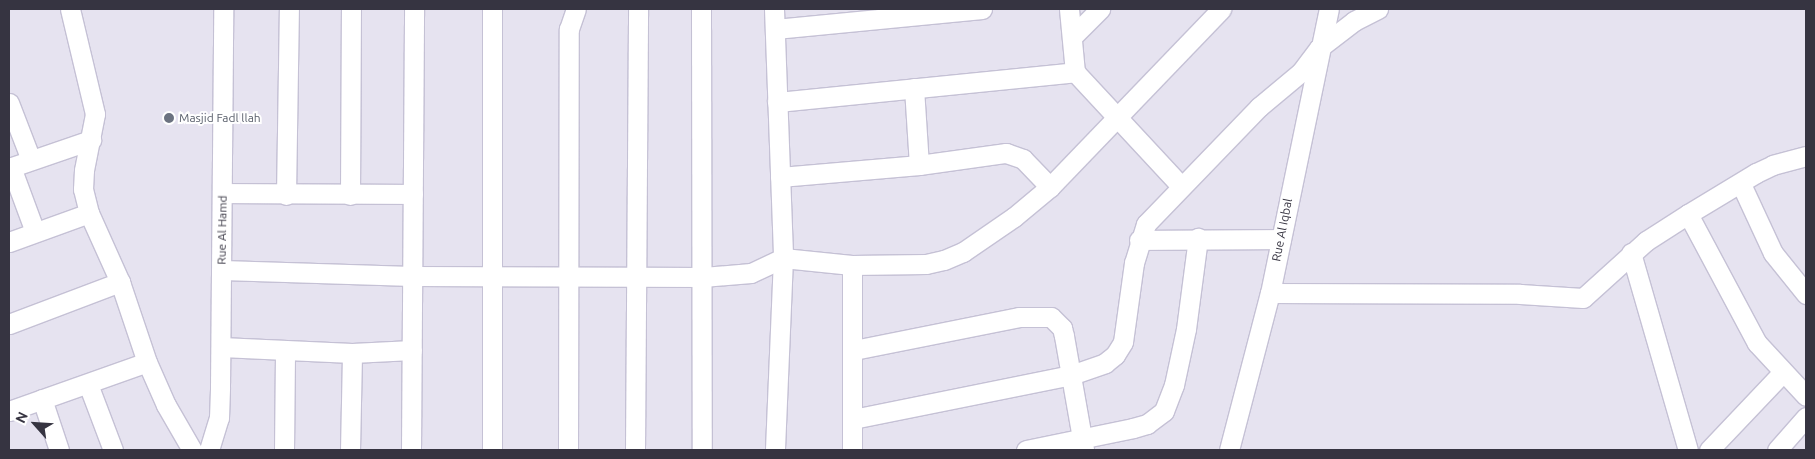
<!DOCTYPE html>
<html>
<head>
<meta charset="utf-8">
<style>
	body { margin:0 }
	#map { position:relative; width:1815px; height:459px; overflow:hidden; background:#e6e3f0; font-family:Ubuntu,sans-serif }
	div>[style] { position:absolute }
	.roads { filter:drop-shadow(1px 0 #c5c1d5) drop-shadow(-1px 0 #c5c1d5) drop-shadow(0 1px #c5c1d5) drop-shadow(0 -1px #c5c1d5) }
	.minor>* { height:19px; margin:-9.5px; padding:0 9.5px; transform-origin:9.5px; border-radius:9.5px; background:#fff }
	.dots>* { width:14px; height:14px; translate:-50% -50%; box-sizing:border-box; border:2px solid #fff; border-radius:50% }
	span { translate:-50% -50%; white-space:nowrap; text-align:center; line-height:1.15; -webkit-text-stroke:4px #fff; paint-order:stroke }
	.worship-label { font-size:12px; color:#5b616d }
	.left { translate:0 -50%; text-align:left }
	.street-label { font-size:12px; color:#363441 }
	.frame { position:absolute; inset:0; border:10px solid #363441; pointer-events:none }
	.north { position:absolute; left:10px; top:399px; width:50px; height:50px; -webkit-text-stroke:4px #fff; paint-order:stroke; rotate:296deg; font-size:14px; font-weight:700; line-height:20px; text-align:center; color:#363441 }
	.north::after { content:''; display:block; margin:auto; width:18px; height:22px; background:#363441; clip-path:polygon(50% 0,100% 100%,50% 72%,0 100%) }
</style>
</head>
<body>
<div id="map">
	<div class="roads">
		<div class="minor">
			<i style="left:70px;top:9px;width:108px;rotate:76.6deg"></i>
			<i style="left:95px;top:114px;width:57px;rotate:101.1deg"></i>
			<i style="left:84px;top:170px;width:19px;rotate:93deg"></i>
			<i style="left:83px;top:189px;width:25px;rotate:76deg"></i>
			<i style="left:89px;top:213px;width:76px;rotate:65.8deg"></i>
			<i style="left:120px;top:282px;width:84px;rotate:71.4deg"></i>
			<i style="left:147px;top:362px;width:47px;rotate:66.2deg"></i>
			<i style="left:166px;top:405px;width:52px;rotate:60deg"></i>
			<i style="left:701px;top:9px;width:441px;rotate:89.9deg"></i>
			<i style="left:774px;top:9px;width:249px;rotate:87.9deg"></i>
			<i style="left:783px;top:258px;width:192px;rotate:92.4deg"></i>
			<i style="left:1069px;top:9px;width:63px;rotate:84.6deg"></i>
			<i style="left:1075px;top:72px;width:156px;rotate:47.1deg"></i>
			<i style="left:775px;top:29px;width:208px;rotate:-5.5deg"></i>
			<i style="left:1072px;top:37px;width:40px;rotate:-45deg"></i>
			<i style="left:914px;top:88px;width:77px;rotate:86.3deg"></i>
			<i style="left:777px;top:102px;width:300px;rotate:-5.7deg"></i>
			<i style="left:9px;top:103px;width:61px;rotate:68.9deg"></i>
			<i style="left:1806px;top:156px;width:34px;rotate:165deg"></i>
			<i style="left:1773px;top:165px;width:19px;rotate:155deg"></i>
			<i style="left:1756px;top:173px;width:79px;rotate:148.9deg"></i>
			<i style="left:1688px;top:214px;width:146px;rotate:61.9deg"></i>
			<i style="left:1757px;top:343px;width:72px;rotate:47.2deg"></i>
			<i style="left:11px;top:167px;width:69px;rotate:69.7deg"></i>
			<i style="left:9px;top:168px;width:87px;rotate:-18.9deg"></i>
			<i style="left:780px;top:177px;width:140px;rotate:-4.9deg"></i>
			<i style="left:919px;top:165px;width:88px;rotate:-7.9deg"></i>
			<i style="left:1006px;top:153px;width:18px;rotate:19deg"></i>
			<i style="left:1023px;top:159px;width:39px;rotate:46deg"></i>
			<i style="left:1741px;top:184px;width:76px;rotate:65.1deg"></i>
			<i style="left:1773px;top:253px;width:53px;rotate:51.2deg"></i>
			<i style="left:223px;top:193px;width:190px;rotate:0.3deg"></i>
			<i style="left:286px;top:195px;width:186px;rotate:-89.1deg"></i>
			<i style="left:350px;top:195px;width:186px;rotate:-89.7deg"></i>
			<i style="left:1139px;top:240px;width:142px;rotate:-0.4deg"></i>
			<i style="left:9px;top:242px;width:85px;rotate:-19.9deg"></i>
			<i style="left:1631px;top:253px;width:205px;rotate:73.9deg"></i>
			<i style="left:852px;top:265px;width:185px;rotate:90deg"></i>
			<i style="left:222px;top:270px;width:190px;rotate:1.8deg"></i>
			<i style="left:412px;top:276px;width:291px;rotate:0.2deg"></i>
			<i style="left:703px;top:277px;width:48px;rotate:-4.8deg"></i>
			<i style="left:751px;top:273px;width:35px;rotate:-25deg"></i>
			<i style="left:783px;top:258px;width:69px;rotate:5.8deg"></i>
			<i style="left:852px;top:265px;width:74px;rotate:-0.8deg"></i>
			<i style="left:926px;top:264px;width:18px;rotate:-13deg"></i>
			<i style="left:944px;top:260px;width:21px;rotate:-23deg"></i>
			<i style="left:963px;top:252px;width:62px;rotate:-34.5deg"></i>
			<i style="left:1014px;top:217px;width:47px;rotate:-39.8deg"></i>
			<i style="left:1050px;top:187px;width:247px;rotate:-46.1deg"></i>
			<i style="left:1270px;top:293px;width:250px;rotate:0.2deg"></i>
			<i style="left:1520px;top:294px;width:63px;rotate:3.6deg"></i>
			<i style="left:1583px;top:298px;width:85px;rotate:-42.1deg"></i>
			<i style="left:1646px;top:241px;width:50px;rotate:-32.7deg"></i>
			<i style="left:9px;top:324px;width:119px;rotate:-20.7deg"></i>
			<i style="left:221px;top:347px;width:131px;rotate:2.6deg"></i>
			<i style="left:352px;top:353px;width:60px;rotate:-2.9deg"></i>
			<i style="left:854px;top:350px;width:168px;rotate:-11.3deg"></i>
			<i style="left:1019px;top:317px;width:32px"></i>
			<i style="left:1051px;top:317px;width:16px;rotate:45deg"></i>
			<i style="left:1062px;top:328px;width:8px;rotate:76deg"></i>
			<i style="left:1064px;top:336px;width:116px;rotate:80deg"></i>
			<i style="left:88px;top:384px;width:71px;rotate:69.3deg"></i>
			<i style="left:42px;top:399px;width:54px;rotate:71.6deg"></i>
			<i style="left:9px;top:411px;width:146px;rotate:-19.5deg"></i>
			<i style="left:853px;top:419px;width:222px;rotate:-11.4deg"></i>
			<i style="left:1071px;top:375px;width:36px;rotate:-19deg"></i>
			<i style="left:1105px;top:363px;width:13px;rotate:-39deg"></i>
			<i style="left:1115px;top:355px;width:15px;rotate:-58deg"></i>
			<i style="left:1123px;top:342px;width:80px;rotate:-82.1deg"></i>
			<i style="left:1134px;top:263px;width:41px;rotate:-72.9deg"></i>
			<i style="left:1146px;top:224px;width:163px;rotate:-46deg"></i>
			<i style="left:1259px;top:107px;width:55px;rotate:-39.8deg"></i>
			<i style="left:1301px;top:72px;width:30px;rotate:-53deg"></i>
			<i style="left:1319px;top:48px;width:44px;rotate:-37.6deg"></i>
			<i style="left:1354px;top:21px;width:27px;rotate:-27deg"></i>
			<i style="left:209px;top:450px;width:34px;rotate:-73deg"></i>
			<i style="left:219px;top:418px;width:31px;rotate:-88deg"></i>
			<i style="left:220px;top:387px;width:378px;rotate:-89.5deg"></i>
			<i style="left:284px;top:450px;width:100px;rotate:-89.4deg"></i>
			<i style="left:350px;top:450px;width:97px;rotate:-88.8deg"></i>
			<i style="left:411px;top:450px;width:441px;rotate:-89.6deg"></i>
			<i style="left:492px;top:450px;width:441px;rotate:-90deg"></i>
			<i style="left:568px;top:450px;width:421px;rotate:-89.9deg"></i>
			<i style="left:569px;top:29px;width:21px;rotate:-71deg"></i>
			<i style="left:635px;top:450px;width:441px;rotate:-89.6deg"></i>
			<i style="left:1026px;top:450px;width:109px;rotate:-11.6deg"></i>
			<i style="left:1133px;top:428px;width:15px;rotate:-16deg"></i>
			<i style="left:1147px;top:424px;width:21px;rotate:-37deg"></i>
			<i style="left:1164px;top:411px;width:28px;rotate:-69deg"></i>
			<i style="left:1174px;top:385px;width:57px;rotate:-77.9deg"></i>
			<i style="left:1186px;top:329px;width:92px;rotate:-82.5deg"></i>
			<i style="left:1229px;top:450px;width:162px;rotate:-75.4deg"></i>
			<i style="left:1270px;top:293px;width:290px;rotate:-78.3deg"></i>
			<i style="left:1709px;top:450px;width:106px;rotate:-46.5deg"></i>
			<i style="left:1777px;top:450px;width:44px;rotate:-48.7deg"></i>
		</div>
	</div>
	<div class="dots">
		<i style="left:169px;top:118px;background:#6b7280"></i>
	</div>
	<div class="worship-label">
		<span class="left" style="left:179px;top:118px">Masjid Fadl llah</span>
	</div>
	<div class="street-label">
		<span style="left:222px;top:230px;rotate:-89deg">Rue Al Hamd</span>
		<span style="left:1282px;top:230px;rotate:-79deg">Rue Al Iqbal</span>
	</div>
	<div class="frame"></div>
	<div class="north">N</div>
</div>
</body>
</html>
